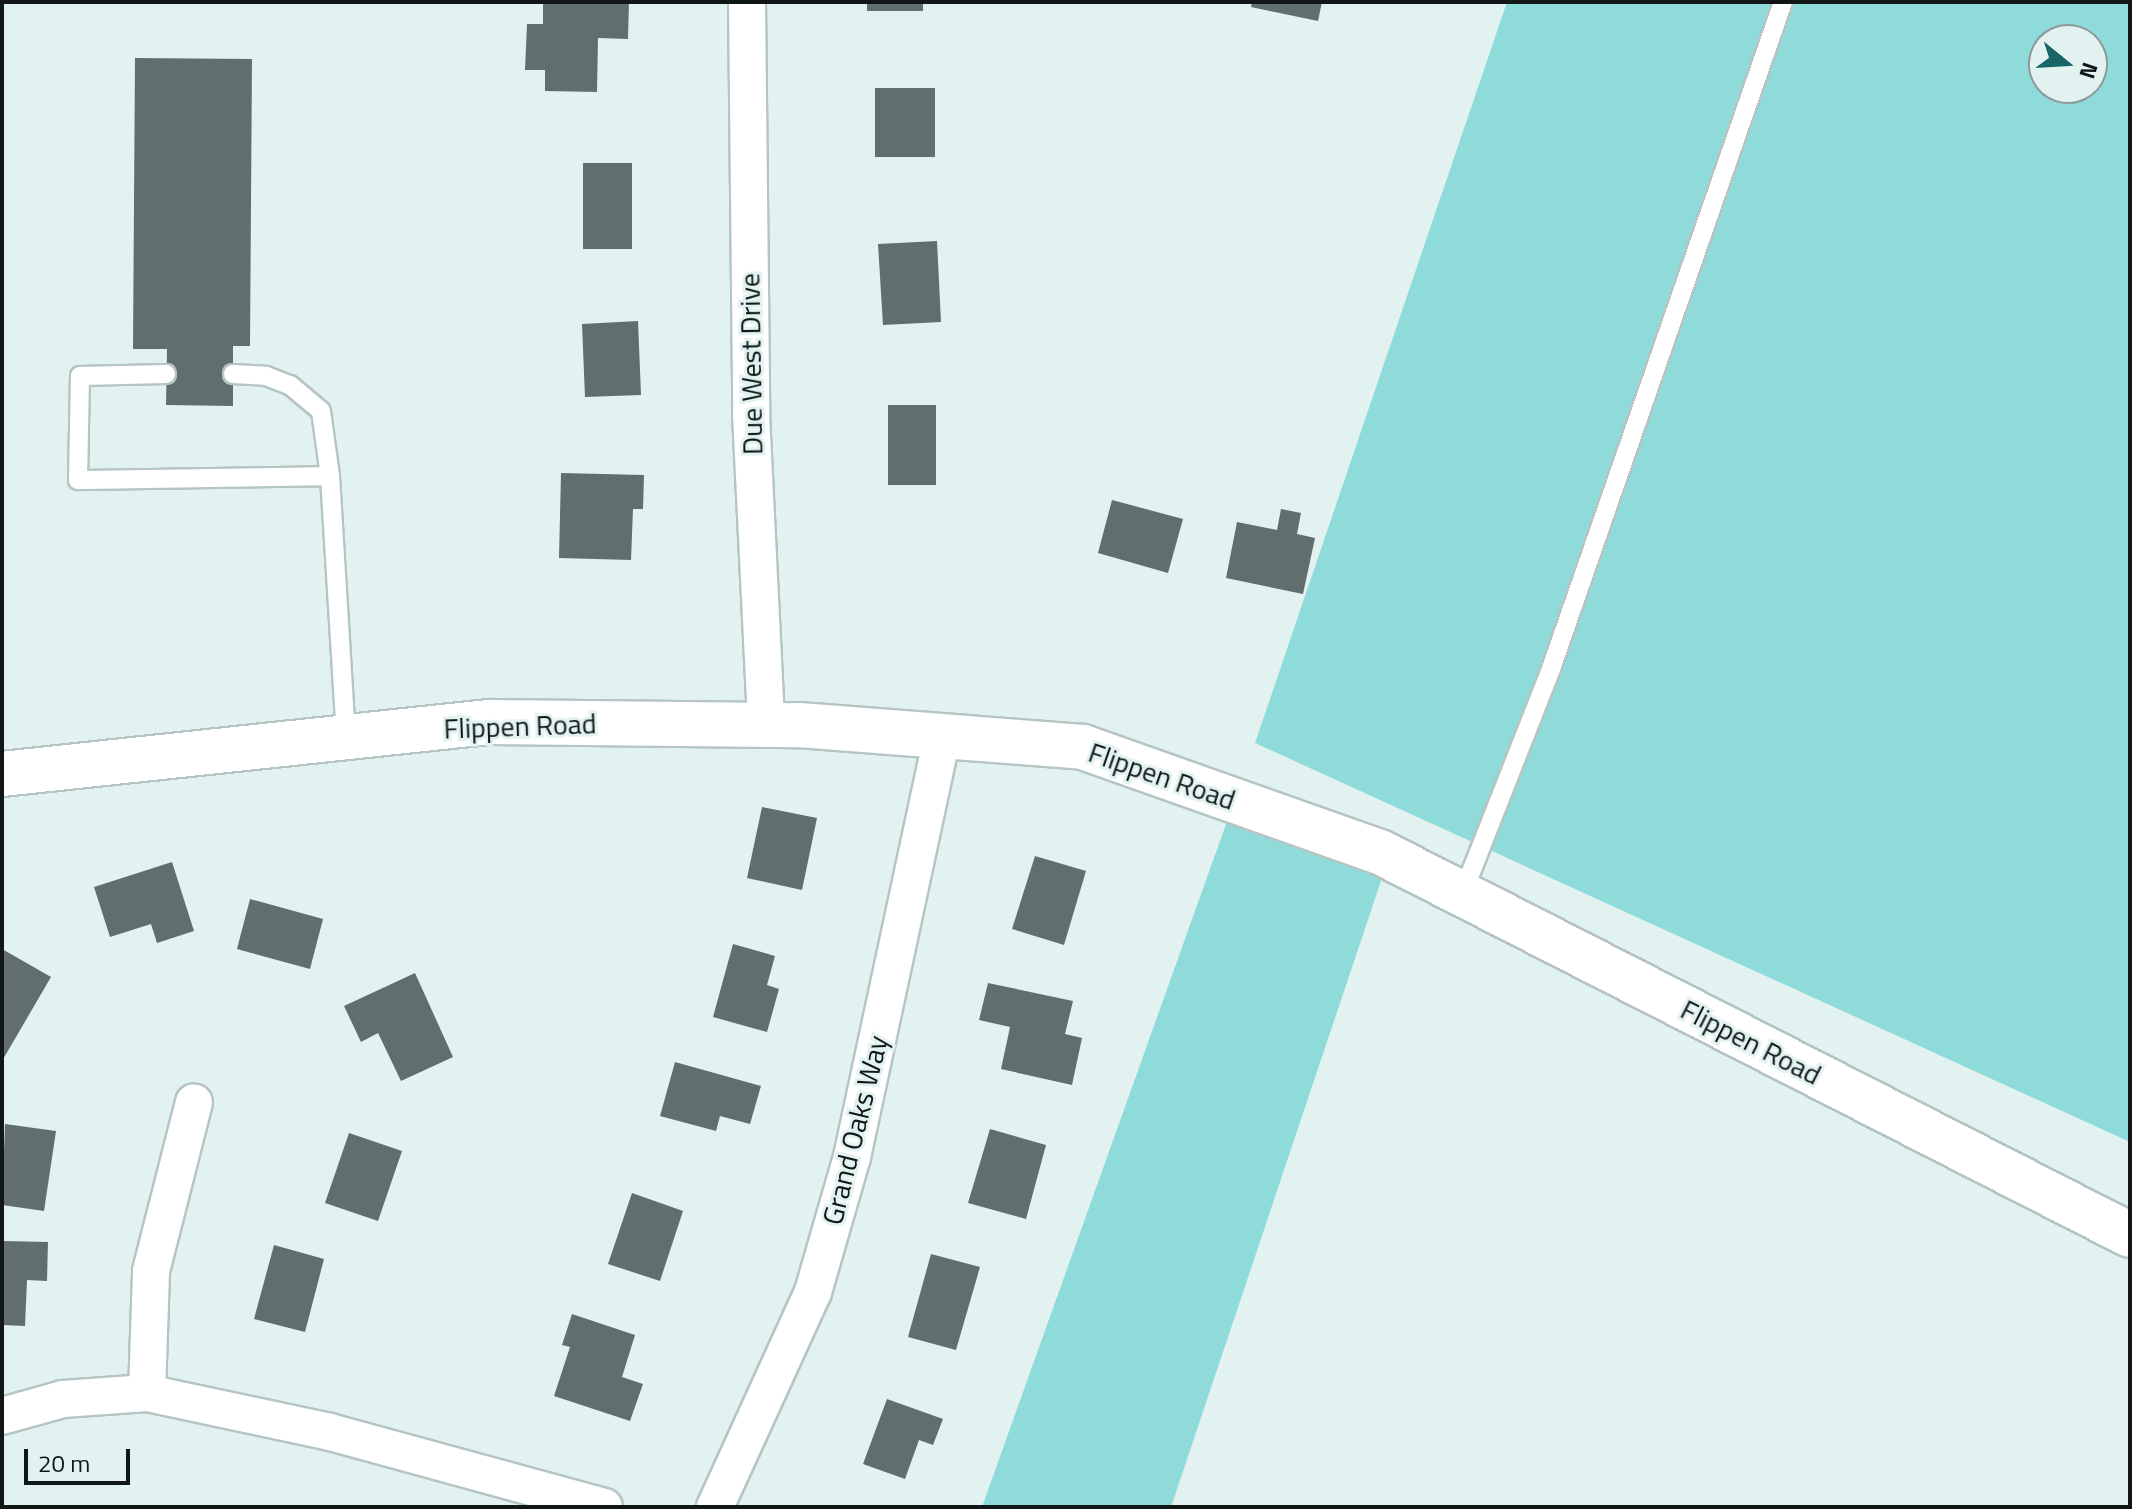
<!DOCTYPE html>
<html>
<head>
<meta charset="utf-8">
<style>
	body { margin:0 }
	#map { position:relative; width:2132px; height:1509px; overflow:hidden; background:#e2f2f1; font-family:"Titillium Web",sans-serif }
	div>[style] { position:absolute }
	.green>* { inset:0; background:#8fdbda }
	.building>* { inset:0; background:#606e6e }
	.roads { filter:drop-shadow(2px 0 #b5c5c5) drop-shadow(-2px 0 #b5c5c5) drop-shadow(0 2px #b5c5c5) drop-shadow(0 -2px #b5c5c5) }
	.service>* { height:18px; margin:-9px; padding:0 9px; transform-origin:9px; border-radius:9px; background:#fff }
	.minor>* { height:36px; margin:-18px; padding:0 18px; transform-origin:18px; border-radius:18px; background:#fff }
	.tertiary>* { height:44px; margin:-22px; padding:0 22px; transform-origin:22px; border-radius:22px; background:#fff }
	span { translate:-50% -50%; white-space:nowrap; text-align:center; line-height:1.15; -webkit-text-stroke:6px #e2f2f1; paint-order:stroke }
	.street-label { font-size:28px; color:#111717 }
	.frame { position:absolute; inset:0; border:4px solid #111717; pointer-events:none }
	.north { position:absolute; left:2028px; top:24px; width:80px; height:80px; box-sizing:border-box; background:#e2f2f1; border:2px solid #8e9a9a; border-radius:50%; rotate:108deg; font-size:22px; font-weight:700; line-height:32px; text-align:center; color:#111717 }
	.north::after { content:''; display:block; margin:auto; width:28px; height:36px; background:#176565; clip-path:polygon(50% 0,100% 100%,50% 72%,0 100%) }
	.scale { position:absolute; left:24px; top:1449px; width:106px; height:36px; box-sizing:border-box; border:4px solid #111717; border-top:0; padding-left:10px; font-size:24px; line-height:28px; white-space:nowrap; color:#111717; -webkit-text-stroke:6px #e2f2f1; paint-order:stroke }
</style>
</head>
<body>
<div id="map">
	<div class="green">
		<i style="clip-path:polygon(evenodd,1507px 2px,2130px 2px,2130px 1142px,1255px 743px,1507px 2px,2044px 40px,2092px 40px,2092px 88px,2044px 88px,2044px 40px)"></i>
		<i style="clip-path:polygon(1230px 813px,1384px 872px,1171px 1507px,982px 1507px)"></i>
	</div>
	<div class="building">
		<i style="clip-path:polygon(543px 2px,629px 2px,628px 39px,598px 38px,597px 92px,545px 91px,545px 70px,525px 70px,527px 24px,543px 24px)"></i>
		<i style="clip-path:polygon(867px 2px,923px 2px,923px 11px,867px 11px)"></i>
		<i style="clip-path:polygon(1252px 2px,1322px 2px,1318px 21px,1251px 7px)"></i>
		<i style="clip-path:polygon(135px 58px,252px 59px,250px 346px,233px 346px,233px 406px,166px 405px,167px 349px,133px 349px)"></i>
		<i style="clip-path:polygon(875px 88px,935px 88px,935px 157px,875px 157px)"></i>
		<i style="clip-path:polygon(583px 163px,632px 163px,632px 249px,583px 249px)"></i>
		<i style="clip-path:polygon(937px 241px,941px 322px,883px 325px,878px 244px)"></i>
		<i style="clip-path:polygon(638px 321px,641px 395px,585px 397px,582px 324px)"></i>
		<i style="clip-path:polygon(888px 405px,936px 405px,936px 485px,888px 485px)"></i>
		<i style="clip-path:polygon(561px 473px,644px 475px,643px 509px,633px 509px,631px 560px,559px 558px)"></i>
		<i style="clip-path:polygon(1112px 500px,1183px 519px,1168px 573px,1098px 553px)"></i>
		<i style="clip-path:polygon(1281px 509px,1301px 513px,1297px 534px,1315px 538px,1303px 594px,1226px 578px,1237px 522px,1277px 530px)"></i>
		<i style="clip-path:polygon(762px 807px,817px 818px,802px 890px,747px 878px)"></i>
		<i style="clip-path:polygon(1035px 856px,1086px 871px,1064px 945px,1012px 929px)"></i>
		<i style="clip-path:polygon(172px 862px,194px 931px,157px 943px,151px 924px,110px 937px,94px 887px)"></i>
		<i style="clip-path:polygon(250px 899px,323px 919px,310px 969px,237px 949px)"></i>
		<i style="clip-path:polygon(733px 944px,775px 956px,767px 985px,779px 989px,767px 1032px,713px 1017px)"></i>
		<i style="clip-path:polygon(2px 949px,51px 977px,2px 1061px)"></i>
		<i style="clip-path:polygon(415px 973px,453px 1057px,401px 1081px,378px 1033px,361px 1042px,344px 1006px)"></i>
		<i style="clip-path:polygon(988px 983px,1073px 1001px,1065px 1034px,1082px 1038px,1072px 1085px,1001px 1069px,1010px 1027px,979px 1020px)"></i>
		<i style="clip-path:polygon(675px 1062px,761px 1086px,750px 1124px,720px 1116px,716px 1131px,660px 1116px)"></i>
		<i style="clip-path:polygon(5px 1124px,56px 1131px,44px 1211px,2px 1205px)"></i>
		<i style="clip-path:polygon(990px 1129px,1046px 1145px,1026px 1219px,968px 1203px)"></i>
		<i style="clip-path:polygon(349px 1133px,402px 1151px,378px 1221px,325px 1203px)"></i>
		<i style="clip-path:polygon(632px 1193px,683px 1211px,660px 1281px,608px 1264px)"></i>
		<i style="clip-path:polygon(2px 1241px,48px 1242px,47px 1281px,27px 1280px,25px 1326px,2px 1325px)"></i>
		<i style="clip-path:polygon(274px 1245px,324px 1259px,305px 1332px,254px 1319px)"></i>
		<i style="clip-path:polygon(931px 1254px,980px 1267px,956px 1350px,908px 1337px)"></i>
		<i style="clip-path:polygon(572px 1314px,635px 1335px,622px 1377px,643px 1384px,630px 1421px,554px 1396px,570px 1347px,562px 1345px)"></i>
		<i style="clip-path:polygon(887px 1399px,943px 1419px,933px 1445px,919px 1440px,905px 1479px,863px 1464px)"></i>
	</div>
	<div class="roads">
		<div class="service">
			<i style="left:166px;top:374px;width:86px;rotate:178.7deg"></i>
			<i style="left:80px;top:376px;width:104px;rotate:91.1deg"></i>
			<i style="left:78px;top:480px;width:252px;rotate:-0.9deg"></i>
			<i style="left:330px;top:476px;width:261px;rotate:86.5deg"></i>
			<i style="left:233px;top:374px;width:33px;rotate:3deg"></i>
			<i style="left:266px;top:376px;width:26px;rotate:21deg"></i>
			<i style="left:290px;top:385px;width:40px;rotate:40deg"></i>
			<i style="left:321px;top:411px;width:66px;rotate:82.1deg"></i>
			<i style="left:1462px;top:895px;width:246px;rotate:-68.5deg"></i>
			<i style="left:1552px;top:666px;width:703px;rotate:-70.82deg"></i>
		</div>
		<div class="minor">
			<i style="left:747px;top:2px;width:412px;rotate:89.4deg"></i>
			<i style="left:751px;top:414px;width:311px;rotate:87.2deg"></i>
			<i style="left:147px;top:1393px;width:122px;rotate:-88.1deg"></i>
			<i style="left:151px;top:1271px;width:174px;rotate:-75.7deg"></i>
			<i style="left:2px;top:1416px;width:63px;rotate:-15.6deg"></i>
			<i style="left:63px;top:1399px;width:84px;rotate:-4.1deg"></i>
			<i style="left:147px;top:1393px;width:187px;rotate:12deg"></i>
			<i style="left:330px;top:1432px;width:284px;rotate:15.3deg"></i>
			<i style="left:715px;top:1507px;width:236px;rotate:-65.5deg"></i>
			<i style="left:813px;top:1292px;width:141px;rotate:-73.9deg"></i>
			<i style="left:852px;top:1157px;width:431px;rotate:-77.9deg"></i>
		</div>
		<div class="tertiary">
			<i style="left:2px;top:774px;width:491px;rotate:-6.1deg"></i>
			<i style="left:490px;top:722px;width:309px;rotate:0.6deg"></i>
			<i style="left:799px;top:725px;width:285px;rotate:4.4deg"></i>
			<i style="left:1083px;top:747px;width:315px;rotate:19.5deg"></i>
			<i style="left:1380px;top:852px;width:842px;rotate:27.05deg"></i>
		</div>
	</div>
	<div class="street-label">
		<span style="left:751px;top:364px;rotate:-91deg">Due West Drive</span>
		<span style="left:520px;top:726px;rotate:-2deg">Flippen Road</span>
		<span style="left:1162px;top:776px;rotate:19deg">Flippen Road</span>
		<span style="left:1751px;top:1042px;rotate:27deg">Flippen Road</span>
		<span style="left:855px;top:1130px;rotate:-76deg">Grand Oaks Way</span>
	</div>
	<div class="frame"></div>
	<div class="north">N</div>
	<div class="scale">20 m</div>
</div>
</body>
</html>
